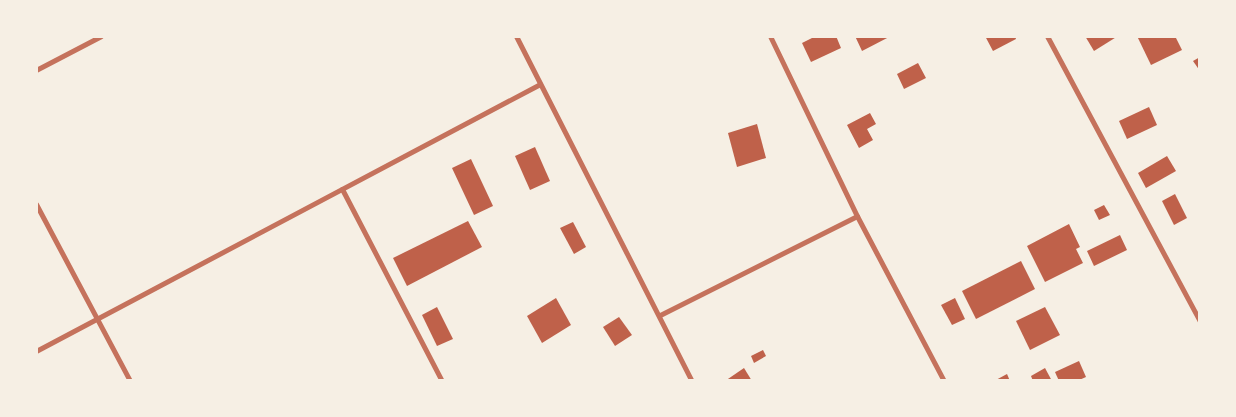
<!DOCTYPE html>
<html>
<head>
<meta charset="utf-8">
<style>
	body { margin:0 }
	#map { position:relative; width:1236px; height:417px; overflow:hidden; background:#f6efe4; font-family:"DejaVu Sans",sans-serif }
	div>[style] { position:absolute }
	.building>* { inset:0; background:#bf614a }
	.minor>* { height:5px; margin:-2.5px; padding:0 2.5px; transform-origin:2.5px; border-radius:2.5px; background:#c5725c }
	span { translate:-50% -50%; white-space:nowrap; text-align:center; line-height:1.15; -webkit-text-stroke:4px #f6efe4; paint-order:stroke }
	.frame { position:absolute; inset:0; border:38px solid #f6efe4; pointer-events:none }
</style>
</head>
<body>
<div id="map">
	<div class="building">
		<i style="clip-path:polygon(816px 36px,836px 36px,841px 48px,811px 62px,802px 43px)"></i>
		<i style="clip-path:polygon(855px 36px,891px 36px,862px 51px)"></i>
		<i style="clip-path:polygon(985px 36px,1015px 36px,1016px 39px,993px 51px)"></i>
		<i style="clip-path:polygon(1085px 36px,1118px 36px,1094px 51px)"></i>
		<i style="clip-path:polygon(1137px 36px,1175px 36px,1182px 50px,1151px 65px)"></i>
		<i style="clip-path:polygon(1200px 57px,1200px 71px,1193px 61px)"></i>
		<i style="clip-path:polygon(918px 63px,926px 78px,904px 89px,897px 74px)"></i>
		<i style="clip-path:polygon(1149px 107px,1157px 125px,1127px 139px,1119px 121px)"></i>
		<i style="clip-path:polygon(870px 113px,876px 124px,867px 129px,873px 140px,859px 148px,847px 125px)"></i>
		<i style="clip-path:polygon(757px 124px,766px 158px,737px 167px,728px 133px)"></i>
		<i style="clip-path:polygon(535px 147px,550px 181px,530px 190px,515px 156px)"></i>
		<i style="clip-path:polygon(1167px 156px,1176px 171px,1146px 188px,1138px 173px)"></i>
		<i style="clip-path:polygon(471px 159px,493px 206px,474px 215px,452px 168px)"></i>
		<i style="clip-path:polygon(1175px 194px,1187px 218px,1174px 225px,1162px 201px)"></i>
		<i style="clip-path:polygon(1104px 205px,1110px 215px,1099px 220px,1094px 210px)"></i>
		<i style="clip-path:polygon(468px 221px,482px 247px,407px 286px,393px 258px)"></i>
		<i style="clip-path:polygon(573px 222px,586px 247px,574px 254px,560px 228px)"></i>
		<i style="clip-path:polygon(1069px 224px,1080px 247px,1076px 249px,1083px 263px,1045px 282px,1027px 246px)"></i>
		<i style="clip-path:polygon(1120px 235px,1127px 250px,1094px 266px,1087px 251px)"></i>
		<i style="clip-path:polygon(1021px 261px,1035px 289px,976px 319px,962px 291px)"></i>
		<i style="clip-path:polygon(556px 298px,571px 325px,542px 343px,527px 316px)"></i>
		<i style="clip-path:polygon(955px 298px,965px 319px,952px 325px,941px 305px)"></i>
		<i style="clip-path:polygon(437px 307px,453px 339px,437px 346px,422px 315px)"></i>
		<i style="clip-path:polygon(1045px 307px,1060px 335px,1030px 350px,1016px 321px)"></i>
		<i style="clip-path:polygon(619px 317px,632px 335px,615px 346px,603px 327px)"></i>
		<i style="clip-path:polygon(763px 350px,766px 356px,754px 363px,751px 356px)"></i>
		<i style="clip-path:polygon(1079px 361px,1086px 377px,1077px 381px,1059px 381px,1055px 372px)"></i>
		<i style="clip-path:polygon(744px 368px,752px 381px,725px 381px)"></i>
		<i style="clip-path:polygon(1045px 368px,1052px 381px,1033px 381px,1031px 376px)"></i>
		<i style="clip-path:polygon(1007px 374px,1010px 381px,994px 381px)"></i>
	</div>
	<div class="minor">
		<i style="left:516px;top:36px;width:387px;rotate:63deg"></i>
		<i style="left:770px;top:36px;width:200px;rotate:64.2deg"></i>
		<i style="left:857px;top:216px;width:187px;rotate:62.2deg"></i>
		<i style="left:1047px;top:36px;width:323px;rotate:61.8deg"></i>
		<i style="left:36px;top:70px;width:73px;rotate:-27.6deg"></i>
		<i style="left:342px;top:189px;width:216px;rotate:62.5deg"></i>
		<i style="left:36px;top:204px;width:200px;rotate:62deg"></i>
		<i style="left:660px;top:315px;width:220px;rotate:-26.7deg"></i>
		<i style="left:36px;top:351px;width:570px;rotate:-27.91deg"></i>
	</div>
	<div class="frame"></div>
</div>
</body>
</html>
